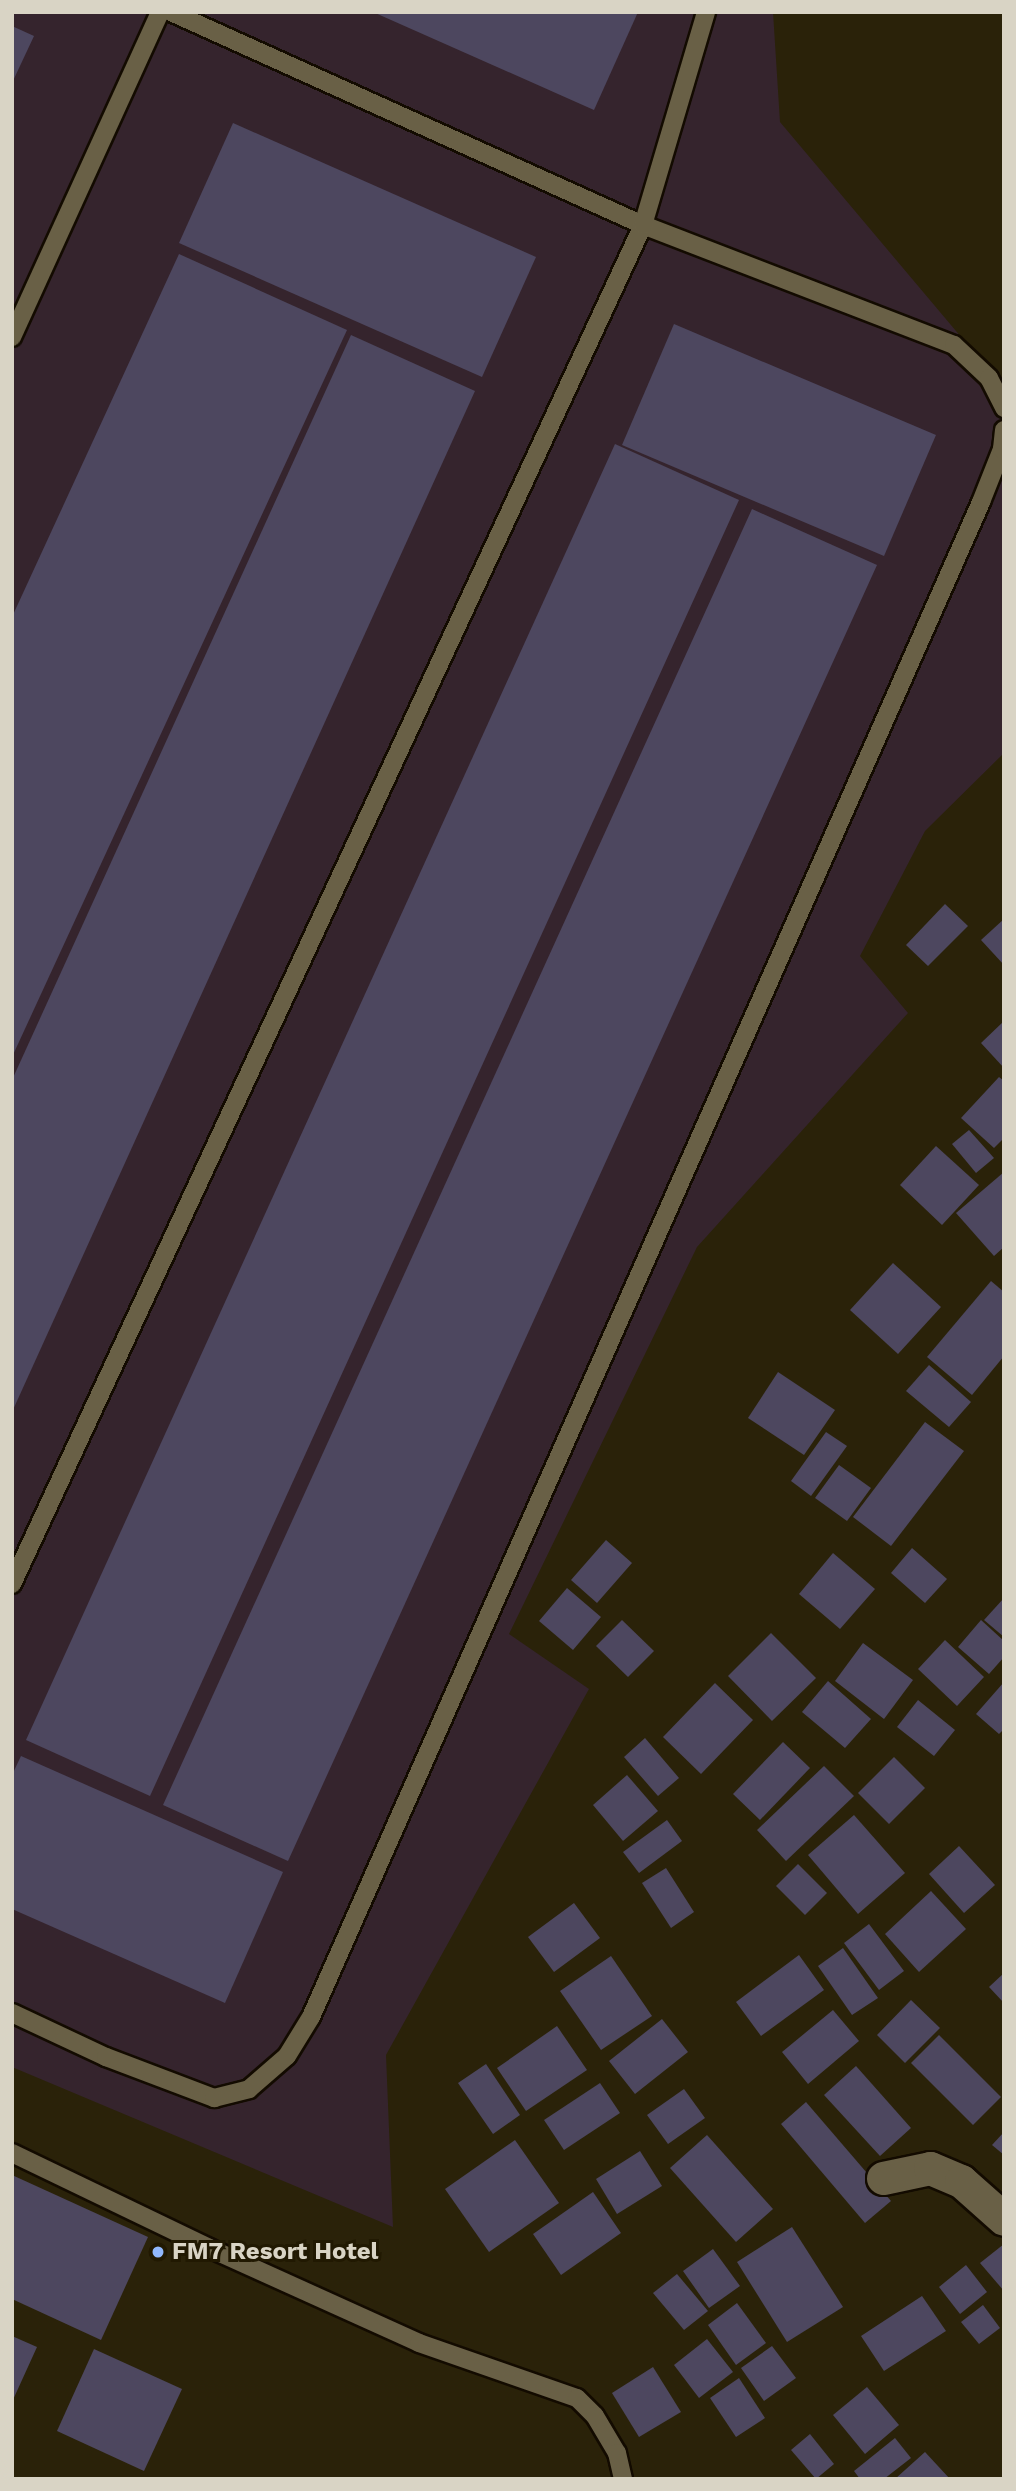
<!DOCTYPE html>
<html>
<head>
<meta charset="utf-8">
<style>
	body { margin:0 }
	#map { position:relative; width:1016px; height:2491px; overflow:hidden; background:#2a2209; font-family:"Work Sans",sans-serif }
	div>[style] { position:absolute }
	.industrial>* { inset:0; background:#35242d }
	.building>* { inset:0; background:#4d475f }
	.roads { filter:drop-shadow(2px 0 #130b00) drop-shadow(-2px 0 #130b00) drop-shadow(0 2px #130b00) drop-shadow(0 -2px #130b00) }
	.lane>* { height:18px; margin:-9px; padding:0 9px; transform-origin:9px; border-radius:9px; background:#696046 }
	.street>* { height:33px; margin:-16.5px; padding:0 16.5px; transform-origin:16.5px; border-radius:16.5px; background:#696046 }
	.dots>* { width:19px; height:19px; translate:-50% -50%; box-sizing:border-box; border:4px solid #211902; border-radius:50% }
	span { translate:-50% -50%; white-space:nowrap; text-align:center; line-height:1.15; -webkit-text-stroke:6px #211902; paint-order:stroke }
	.poi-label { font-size:24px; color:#d9d4c5; font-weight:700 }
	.left { translate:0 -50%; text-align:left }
	.frame { position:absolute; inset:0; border:14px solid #d9d4c5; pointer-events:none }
</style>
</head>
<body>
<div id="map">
	<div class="industrial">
		<i style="clip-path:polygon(12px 12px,773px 12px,780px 122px,1004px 388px,1004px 753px,925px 831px,860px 956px,908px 1013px,697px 1247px,509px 1634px,589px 1689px,386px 2055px,393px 2227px,12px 2067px)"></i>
	</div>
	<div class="building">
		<i style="clip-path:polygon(373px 12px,638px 12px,594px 110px)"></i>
		<i style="clip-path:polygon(12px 26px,34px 36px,12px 83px)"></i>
		<i style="clip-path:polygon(233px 123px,536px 257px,482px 377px,179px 243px)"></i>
		<i style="clip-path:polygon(179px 254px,347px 330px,12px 1057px,12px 617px)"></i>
		<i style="clip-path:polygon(674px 324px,936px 435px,884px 556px,622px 445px)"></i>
		<i style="clip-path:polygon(351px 335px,475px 391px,12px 1412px,12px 1080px)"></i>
		<i style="clip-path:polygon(615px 444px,739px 500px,150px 1796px,26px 1740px)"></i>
		<i style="clip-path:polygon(752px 509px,877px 565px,288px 1861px,163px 1805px)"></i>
		<i style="clip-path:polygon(945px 904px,968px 926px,928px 966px,906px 945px)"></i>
		<i style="clip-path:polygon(1004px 919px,1004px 965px,981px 940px)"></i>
		<i style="clip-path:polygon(1004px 1021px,1004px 1068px,981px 1043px)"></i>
		<i style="clip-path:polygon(999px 1077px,1004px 1081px,1004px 1138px,994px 1148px,961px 1118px)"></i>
		<i style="clip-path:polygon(969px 1130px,994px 1158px,976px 1173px,952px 1144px)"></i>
		<i style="clip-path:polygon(936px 1146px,979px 1185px,942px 1225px,900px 1185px)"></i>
		<i style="clip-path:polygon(1004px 1172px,1004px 1247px,994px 1256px,956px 1213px)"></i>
		<i style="clip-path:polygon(893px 1263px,941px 1307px,898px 1354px,850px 1310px)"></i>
		<i style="clip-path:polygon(991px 1281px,1004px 1292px,1004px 1356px,972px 1395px,927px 1357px)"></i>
		<i style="clip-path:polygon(929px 1365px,971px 1402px,949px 1427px,906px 1391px)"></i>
		<i style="clip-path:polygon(778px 1372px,835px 1410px,804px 1455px,748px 1418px)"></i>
		<i style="clip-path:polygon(925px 1422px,964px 1451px,891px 1546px,853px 1517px)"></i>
		<i style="clip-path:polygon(826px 1432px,847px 1446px,811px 1496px,791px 1481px)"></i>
		<i style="clip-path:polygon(839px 1465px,871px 1488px,847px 1521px,815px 1498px)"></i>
		<i style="clip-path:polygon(606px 1540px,632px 1563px,597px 1603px,571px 1580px)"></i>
		<i style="clip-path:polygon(912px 1548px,947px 1579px,925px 1603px,891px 1573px)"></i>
		<i style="clip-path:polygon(833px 1553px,875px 1589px,840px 1629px,799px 1594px)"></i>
		<i style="clip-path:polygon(567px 1588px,601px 1617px,573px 1650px,539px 1621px)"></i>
		<i style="clip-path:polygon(1004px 1598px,1004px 1637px,984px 1620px)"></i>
		<i style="clip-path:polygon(622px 1620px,654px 1651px,628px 1677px,596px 1646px)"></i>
		<i style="clip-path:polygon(981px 1620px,1004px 1641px,1004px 1657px,989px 1674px,958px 1647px)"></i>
		<i style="clip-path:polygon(771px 1633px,816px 1678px,772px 1721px,728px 1676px)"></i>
		<i style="clip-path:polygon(945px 1640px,984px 1677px,957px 1706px,918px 1669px)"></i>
		<i style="clip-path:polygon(863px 1643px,913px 1680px,884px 1719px,835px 1681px)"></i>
		<i style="clip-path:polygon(828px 1681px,871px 1719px,845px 1748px,802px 1712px)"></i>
		<i style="clip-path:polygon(1004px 1682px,1004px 1729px,999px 1734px,976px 1714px)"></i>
		<i style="clip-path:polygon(715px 1683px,753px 1720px,701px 1774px,663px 1737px)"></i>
		<i style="clip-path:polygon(918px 1700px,955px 1730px,934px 1756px,897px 1727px)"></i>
		<i style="clip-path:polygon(645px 1738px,679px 1778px,658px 1796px,624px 1757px)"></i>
		<i style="clip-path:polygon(783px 1742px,810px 1768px,760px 1820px,733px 1794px)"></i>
		<i style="clip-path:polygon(21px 1756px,283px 1872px,225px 2003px,12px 1909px,12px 1775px)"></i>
		<i style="clip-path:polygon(894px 1757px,925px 1788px,889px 1824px,858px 1793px)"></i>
		<i style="clip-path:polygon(824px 1766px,854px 1796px,786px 1861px,757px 1830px)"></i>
		<i style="clip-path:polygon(627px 1775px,658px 1811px,623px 1841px,593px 1805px)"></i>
		<i style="clip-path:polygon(854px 1815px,905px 1873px,858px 1914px,808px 1855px)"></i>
		<i style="clip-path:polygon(667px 1820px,682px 1841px,639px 1873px,623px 1852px)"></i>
		<i style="clip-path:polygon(959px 1846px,995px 1885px,964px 1913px,929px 1874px)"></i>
		<i style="clip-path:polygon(798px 1864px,827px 1893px,805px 1915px,776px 1886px)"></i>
		<i style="clip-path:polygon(666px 1868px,694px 1912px,671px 1928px,642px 1883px)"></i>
		<i style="clip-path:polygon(931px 1891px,966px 1929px,919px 1972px,885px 1934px)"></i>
		<i style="clip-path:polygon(574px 1903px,600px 1938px,554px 1972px,528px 1937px)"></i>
		<i style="clip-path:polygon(869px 1924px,904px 1971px,879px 1990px,844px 1943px)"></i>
		<i style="clip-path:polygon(843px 1948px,878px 1998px,852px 2015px,818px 1966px)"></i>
		<i style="clip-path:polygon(799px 1955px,824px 1990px,761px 2036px,736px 2002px)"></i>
		<i style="clip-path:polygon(611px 1956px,652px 2016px,601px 2050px,560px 1991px)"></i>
		<i style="clip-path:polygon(1004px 1973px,1004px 2003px,989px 1987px)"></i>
		<i style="clip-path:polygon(911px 2000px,940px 2028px,905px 2063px,877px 2035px)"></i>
		<i style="clip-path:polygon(833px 2010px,859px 2041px,808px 2084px,782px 2052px)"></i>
		<i style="clip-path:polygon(662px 2019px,688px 2052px,635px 2094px,609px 2061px)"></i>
		<i style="clip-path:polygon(557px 2026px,587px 2070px,526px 2111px,497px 2068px)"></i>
		<i style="clip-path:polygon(939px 2035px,1001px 2097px,973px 2125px,911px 2063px)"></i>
		<i style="clip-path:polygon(486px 2064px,520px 2115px,493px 2134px,458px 2083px)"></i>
		<i style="clip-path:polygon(856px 2066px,911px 2128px,880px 2156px,824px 2095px)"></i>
		<i style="clip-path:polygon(600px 2083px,620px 2113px,564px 2150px,544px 2120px)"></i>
		<i style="clip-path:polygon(684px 2089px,705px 2118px,668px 2144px,647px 2115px)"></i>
		<i style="clip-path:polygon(806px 2102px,891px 2201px,865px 2223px,781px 2124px)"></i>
		<i style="clip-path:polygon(1004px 2132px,1004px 2155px,992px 2145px)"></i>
		<i style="clip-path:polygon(707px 2135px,773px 2209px,736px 2242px,670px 2168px)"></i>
		<i style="clip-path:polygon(515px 2140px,559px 2203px,489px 2252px,445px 2189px)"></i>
		<i style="clip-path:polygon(640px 2151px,662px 2186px,617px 2214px,596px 2179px)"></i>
		<i style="clip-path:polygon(12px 2175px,148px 2237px,101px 2340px,12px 2299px)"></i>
		<i style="clip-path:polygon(593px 2192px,621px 2233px,561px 2275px,533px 2234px)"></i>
		<i style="clip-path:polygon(792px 2227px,843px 2307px,787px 2342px,737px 2262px)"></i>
		<i style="clip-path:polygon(1004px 2244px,1004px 2291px,980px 2263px)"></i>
		<i style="clip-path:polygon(713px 2249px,740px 2286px,709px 2308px,683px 2271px)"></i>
		<i style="clip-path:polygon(966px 2265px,987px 2292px,960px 2314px,939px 2287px)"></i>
		<i style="clip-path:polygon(677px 2274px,708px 2311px,684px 2330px,653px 2293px)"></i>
		<i style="clip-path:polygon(922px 2296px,946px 2331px,884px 2371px,861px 2336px)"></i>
		<i style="clip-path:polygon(737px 2303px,766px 2343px,736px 2365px,708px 2325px)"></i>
		<i style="clip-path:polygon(983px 2305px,1000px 2328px,979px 2344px,961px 2322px)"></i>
		<i style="clip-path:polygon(12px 2336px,37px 2347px,12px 2402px)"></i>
		<i style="clip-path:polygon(707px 2339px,733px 2372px,699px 2398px,674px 2365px)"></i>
		<i style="clip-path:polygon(772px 2346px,796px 2378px,764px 2401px,741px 2368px)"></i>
		<i style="clip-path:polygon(94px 2349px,182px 2389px,144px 2471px,57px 2431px)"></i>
		<i style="clip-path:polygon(653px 2367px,681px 2412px,639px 2437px,612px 2393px)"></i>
		<i style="clip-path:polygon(739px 2378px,765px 2418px,736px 2437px,710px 2398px)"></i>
		<i style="clip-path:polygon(867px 2387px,899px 2425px,865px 2454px,833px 2415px)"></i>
		<i style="clip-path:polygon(810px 2434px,834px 2464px,816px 2479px,791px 2450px)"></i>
		<i style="clip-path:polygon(895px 2438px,911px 2458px,884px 2479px,860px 2479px,854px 2471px)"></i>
		<i style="clip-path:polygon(925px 2452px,950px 2479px,895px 2479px)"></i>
	</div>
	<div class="roads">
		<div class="lane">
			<i style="left:171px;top:12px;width:518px;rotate:24.29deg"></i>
			<i style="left:643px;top:225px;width:333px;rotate:21.1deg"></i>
			<i style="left:954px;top:345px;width:48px;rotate:43.3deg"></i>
			<i style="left:989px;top:378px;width:34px;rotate:63deg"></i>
			<i style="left:12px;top:337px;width:357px;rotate:-65.5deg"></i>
			<i style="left:12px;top:1584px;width:1498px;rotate:-65.09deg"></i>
			<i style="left:643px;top:225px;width:222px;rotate:-73.5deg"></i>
			<i style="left:12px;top:2013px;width:104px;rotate:25.1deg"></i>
			<i style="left:106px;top:2057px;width:116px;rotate:20.8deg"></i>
			<i style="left:214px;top:2098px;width:36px;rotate:-14deg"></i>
			<i style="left:249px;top:2089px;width:50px;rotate:-41deg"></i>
			<i style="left:287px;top:2056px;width:46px;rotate:-58.4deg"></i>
			<i style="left:311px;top:2017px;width:1657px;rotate:-66.14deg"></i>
			<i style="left:981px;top:502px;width:57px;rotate:-68.4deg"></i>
			<i style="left:1002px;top:449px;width:19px;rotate:-84deg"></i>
			<i style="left:12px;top:2153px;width:219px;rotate:25.7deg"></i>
			<i style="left:209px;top:2248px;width:230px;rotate:24.3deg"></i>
			<i style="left:419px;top:2343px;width:167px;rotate:19.2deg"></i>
			<i style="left:577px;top:2398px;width:25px;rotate:45deg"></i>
			<i style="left:595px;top:2416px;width:43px;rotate:59.3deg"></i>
			<i style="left:617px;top:2453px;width:27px;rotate:77deg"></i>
		</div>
		<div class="street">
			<i style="left:883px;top:2178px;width:48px;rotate:-12deg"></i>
			<i style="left:930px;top:2168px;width:34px;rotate:23deg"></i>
			<i style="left:961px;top:2181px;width:57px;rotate:41.5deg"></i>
		</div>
	</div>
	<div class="dots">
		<i style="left:158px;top:2252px;background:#91b8fd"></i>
	</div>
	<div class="poi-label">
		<span class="left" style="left:172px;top:2252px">FM7 Resort Hotel</span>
	</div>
	<div class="frame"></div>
</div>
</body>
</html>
